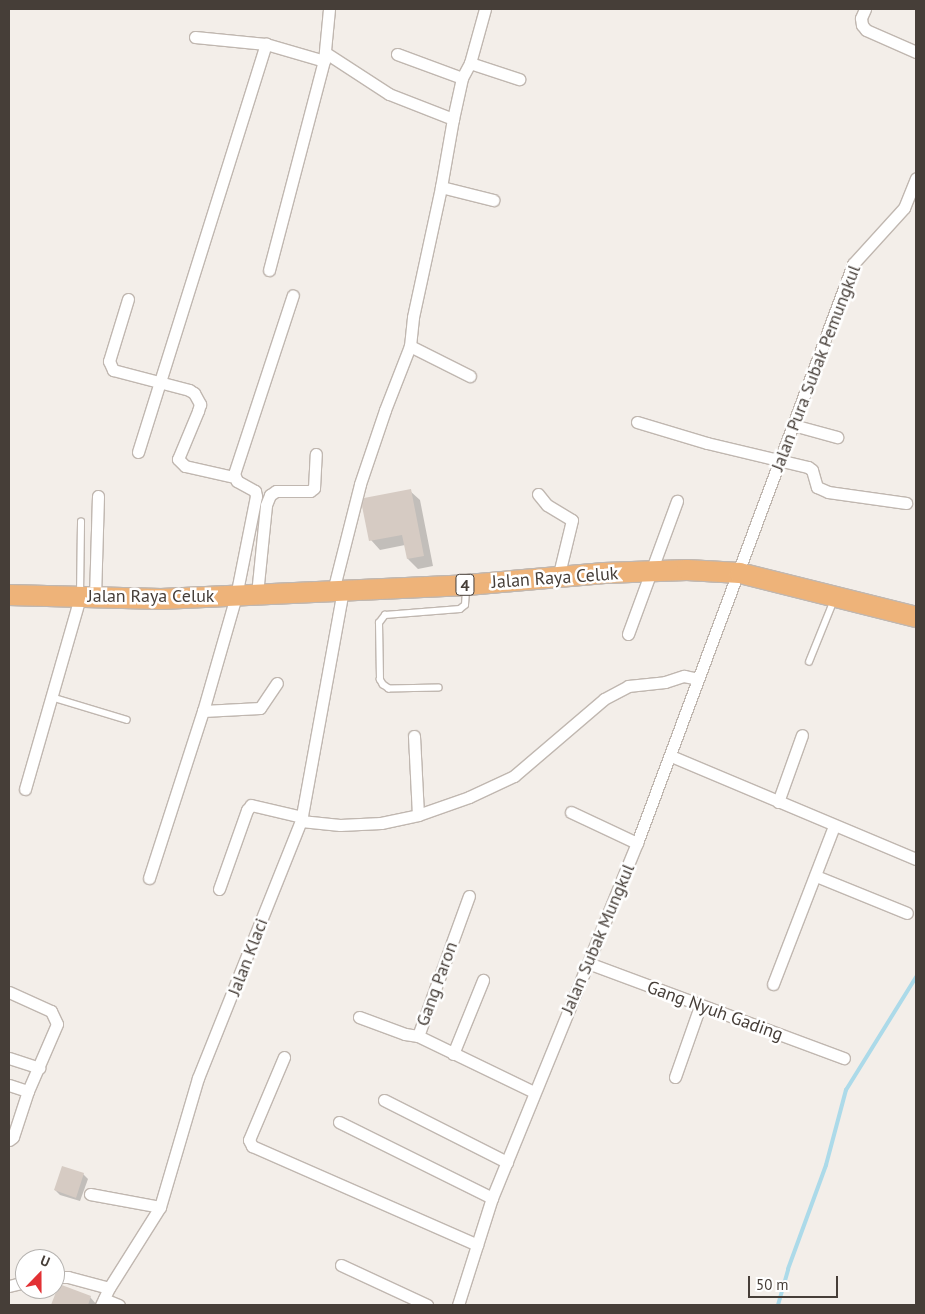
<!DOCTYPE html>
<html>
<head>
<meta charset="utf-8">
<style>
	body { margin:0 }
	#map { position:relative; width:925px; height:1314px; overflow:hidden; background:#f3eee9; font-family:"PT Sans",sans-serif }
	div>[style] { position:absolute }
	.shadow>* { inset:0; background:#0003 }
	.stream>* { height:4px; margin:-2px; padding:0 2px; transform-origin:2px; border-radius:2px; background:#acdae9 }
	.building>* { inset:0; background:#d6cbc3 }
	.roads { filter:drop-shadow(1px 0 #c0b7b0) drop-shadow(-1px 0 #c0b7b0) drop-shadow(0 1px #c0b7b0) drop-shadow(0 -1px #c0b7b0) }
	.lane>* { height:5.5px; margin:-2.75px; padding:0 2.75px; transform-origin:2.75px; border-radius:2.75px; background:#fff }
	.street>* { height:11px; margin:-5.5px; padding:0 5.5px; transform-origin:5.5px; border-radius:5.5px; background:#fff }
	.highway>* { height:20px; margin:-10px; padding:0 10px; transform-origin:10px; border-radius:10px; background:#eeb379 }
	span { translate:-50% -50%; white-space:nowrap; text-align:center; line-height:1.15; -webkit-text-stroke:5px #fff; paint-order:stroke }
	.shield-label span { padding:1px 4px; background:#fff; border:1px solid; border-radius:4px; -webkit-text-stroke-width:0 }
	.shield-label { font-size:16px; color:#463e38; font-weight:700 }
	.street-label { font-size:18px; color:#463e38 }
	.frame { position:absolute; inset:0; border:10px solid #463e38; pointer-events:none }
	.north { position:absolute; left:15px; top:1249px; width:50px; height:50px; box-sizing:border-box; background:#fff; border:1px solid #b5b2af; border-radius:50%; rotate:22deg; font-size:14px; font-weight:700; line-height:20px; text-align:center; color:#463e38 }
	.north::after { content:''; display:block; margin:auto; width:18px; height:22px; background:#e23134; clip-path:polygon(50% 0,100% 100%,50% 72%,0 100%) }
	.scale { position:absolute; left:748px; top:1276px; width:90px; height:22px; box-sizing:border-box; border:2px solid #463e38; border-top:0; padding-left:6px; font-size:15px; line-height:18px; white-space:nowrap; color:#463e38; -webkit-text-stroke:4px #fff; paint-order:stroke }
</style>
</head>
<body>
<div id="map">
	<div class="shadow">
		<i style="clip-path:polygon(410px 491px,420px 500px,433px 566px,418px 569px,408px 559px,405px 545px,380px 550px,371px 540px)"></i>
		<i style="clip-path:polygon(83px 1174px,88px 1179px,80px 1201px,60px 1195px,55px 1190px)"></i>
		<i style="clip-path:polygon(61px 1286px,90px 1297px,97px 1305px,53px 1305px)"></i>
	</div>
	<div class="stream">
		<i style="left:778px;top:1305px;width:37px;rotate:-74deg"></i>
		<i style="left:788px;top:1269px;width:111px;rotate:-69.9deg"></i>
		<i style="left:826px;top:1165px;width:78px;rotate:-75.1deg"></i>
		<i style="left:846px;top:1090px;width:133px;rotate:-58.2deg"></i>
	</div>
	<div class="building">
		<i style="clip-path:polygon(411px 489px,424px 556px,407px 559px,402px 535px,369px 541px,362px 506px,364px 498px)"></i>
		<i style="clip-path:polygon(62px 1166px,84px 1173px,76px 1198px,54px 1190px)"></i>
		<i style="clip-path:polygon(59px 1284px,91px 1296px,88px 1305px,51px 1305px)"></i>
	</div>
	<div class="roads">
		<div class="lane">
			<i style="left:80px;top:595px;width:73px;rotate:-89.2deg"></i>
			<i style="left:809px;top:662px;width:67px;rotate:-68deg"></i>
			<i style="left:439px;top:688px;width:50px;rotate:178.9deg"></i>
			<i style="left:389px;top:689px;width:7px;rotate:-146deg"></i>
			<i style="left:383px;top:685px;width:6px;rotate:-121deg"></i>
			<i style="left:380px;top:680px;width:57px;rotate:-91deg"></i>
			<i style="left:379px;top:623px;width:10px;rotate:-53deg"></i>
			<i style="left:385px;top:615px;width:75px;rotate:-4.6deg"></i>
			<i style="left:460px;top:609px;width:6px;rotate:-39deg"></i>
			<i style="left:465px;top:605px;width:16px;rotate:-86deg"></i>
			<i style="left:51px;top:697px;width:79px;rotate:16.8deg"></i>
		</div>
		<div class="street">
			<i style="left:865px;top:9px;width:10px;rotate:114deg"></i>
			<i style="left:861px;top:18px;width:7px;rotate:82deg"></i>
			<i style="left:862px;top:25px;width:6px;rotate:51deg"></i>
			<i style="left:866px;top:30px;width:55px;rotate:23.7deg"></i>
			<i style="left:195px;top:37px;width:71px;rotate:5.6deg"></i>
			<i style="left:266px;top:44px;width:60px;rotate:16.3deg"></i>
			<i style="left:324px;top:61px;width:52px;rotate:-84.5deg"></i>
			<i style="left:326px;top:53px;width:75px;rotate:33.1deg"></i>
			<i style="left:389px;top:94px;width:69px;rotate:21.3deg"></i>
			<i style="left:397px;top:54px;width:69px;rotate:20.3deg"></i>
			<i style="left:470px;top:63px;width:52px;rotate:18.1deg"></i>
			<i style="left:441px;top:187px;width:54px;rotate:14deg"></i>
			<i style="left:269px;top:270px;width:216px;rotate:-75.3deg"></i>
			<i style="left:128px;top:299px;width:65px;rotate:107deg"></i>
			<i style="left:109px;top:361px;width:10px;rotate:66deg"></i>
			<i style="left:113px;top:370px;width:79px;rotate:14.7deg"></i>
			<i style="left:189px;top:390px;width:6px;rotate:31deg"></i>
			<i style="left:194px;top:393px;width:13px;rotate:61deg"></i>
			<i style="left:200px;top:404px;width:7px;rotate:106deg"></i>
			<i style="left:198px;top:411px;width:52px;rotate:112.6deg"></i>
			<i style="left:178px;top:459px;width:10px;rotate:45deg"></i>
			<i style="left:185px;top:466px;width:50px;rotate:12.7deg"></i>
			<i style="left:410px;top:346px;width:67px;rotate:26.6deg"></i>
			<i style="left:637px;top:422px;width:73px;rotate:16.7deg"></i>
			<i style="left:707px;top:443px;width:104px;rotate:13.4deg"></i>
			<i style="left:808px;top:467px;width:5px;rotate:37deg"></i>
			<i style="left:812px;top:470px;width:18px;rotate:74deg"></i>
			<i style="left:817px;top:487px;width:12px;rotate:24deg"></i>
			<i style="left:828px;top:492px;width:79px;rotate:8deg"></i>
			<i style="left:793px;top:425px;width:46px;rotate:15.3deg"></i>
			<i style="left:138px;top:452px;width:428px;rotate:-72.6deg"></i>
			<i style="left:538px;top:494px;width:14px;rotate:51deg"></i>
			<i style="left:547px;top:505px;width:29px;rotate:31deg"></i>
			<i style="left:572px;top:520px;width:60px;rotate:103.6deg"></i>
			<i style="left:333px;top:591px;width:110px;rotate:-75.8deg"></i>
			<i style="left:360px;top:484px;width:78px;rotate:-71.3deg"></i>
			<i style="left:385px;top:410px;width:69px;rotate:-68.7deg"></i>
			<i style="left:410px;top:346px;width:29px;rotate:-84deg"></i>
			<i style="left:413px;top:317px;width:133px;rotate:-77.8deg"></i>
			<i style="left:441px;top:187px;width:69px;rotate:-80deg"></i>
			<i style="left:453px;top:119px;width:42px;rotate:-77.6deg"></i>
			<i style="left:462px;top:78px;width:17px;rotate:-62deg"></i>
			<i style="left:470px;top:63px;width:56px;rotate:-74.5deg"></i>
			<i style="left:257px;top:594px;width:89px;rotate:-84.2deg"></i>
			<i style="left:266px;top:505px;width:11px;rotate:-68deg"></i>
			<i style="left:270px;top:495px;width:7px;rotate:-34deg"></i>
			<i style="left:276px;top:491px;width:34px"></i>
			<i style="left:310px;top:491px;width:5px;rotate:-37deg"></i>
			<i style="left:314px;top:488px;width:34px;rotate:-87deg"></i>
			<i style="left:95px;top:597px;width:101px;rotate:-88.3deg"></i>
			<i style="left:628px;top:634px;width:142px;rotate:-69.8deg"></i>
			<i style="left:203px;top:711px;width:57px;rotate:-3deg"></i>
			<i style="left:260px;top:708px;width:30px;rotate:-56deg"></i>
			<i style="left:414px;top:736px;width:79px;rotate:87.1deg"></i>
			<i style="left:671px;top:756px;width:266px;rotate:22.8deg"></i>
			<i style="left:25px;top:789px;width:200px;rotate:-74deg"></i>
			<i style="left:778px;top:802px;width:71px;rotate:-70.3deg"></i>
			<i style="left:571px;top:812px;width:73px;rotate:25.2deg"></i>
			<i style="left:301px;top:821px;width:39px;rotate:6deg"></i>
			<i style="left:340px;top:825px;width:41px;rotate:-2.8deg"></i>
			<i style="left:381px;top:823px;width:38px;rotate:-12deg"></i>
			<i style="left:418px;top:815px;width:54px;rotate:-19.4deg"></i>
			<i style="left:469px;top:797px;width:50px;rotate:-25deg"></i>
			<i style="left:514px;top:776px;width:118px;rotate:-40.5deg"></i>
			<i style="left:604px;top:699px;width:27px;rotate:-28deg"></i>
			<i style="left:628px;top:686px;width:37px;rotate:-6deg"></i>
			<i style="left:665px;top:682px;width:20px;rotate:-18deg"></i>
			<i style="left:684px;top:676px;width:14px;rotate:12deg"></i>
			<i style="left:816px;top:876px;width:98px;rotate:22.1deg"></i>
			<i style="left:149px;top:878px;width:176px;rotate:-72.1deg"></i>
			<i style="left:203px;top:711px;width:120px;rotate:-74deg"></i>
			<i style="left:236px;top:596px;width:102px;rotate:-78.7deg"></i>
			<i style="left:256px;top:496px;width:5px;rotate:-101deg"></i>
			<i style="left:255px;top:491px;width:21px;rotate:-151deg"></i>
			<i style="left:237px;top:481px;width:8px;rotate:-113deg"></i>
			<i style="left:234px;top:474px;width:188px;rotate:-71.8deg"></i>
			<i style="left:219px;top:889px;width:84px;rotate:-70.5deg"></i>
			<i style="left:247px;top:810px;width:6px;rotate:-51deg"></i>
			<i style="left:251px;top:805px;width:52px;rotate:13.2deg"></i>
			<i style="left:588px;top:963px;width:273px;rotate:20.4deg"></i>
			<i style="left:773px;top:984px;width:169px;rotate:-68.9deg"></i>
			<i style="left:9px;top:992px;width:46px;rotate:24.3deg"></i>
			<i style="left:51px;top:1011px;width:14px;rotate:65deg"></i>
			<i style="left:57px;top:1024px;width:73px;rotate:113.4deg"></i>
			<i style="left:28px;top:1091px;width:48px;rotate:108.1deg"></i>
			<i style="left:13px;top:1137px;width:5px;rotate:143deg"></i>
			<i style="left:359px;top:1017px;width:49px;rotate:20.3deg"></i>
			<i style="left:405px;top:1034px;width:13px;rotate:9deg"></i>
			<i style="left:418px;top:1036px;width:129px;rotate:25.8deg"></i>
			<i style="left:418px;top:1036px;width:149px;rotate:-70deg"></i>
			<i style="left:453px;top:1054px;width:80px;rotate:-67.9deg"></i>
			<i style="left:284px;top:1057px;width:90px;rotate:112.9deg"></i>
			<i style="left:249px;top:1140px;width:7px;rotate:63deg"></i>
			<i style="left:252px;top:1146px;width:246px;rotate:23.7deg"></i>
			<i style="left:9px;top:1058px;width:32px;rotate:18deg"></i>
			<i style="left:675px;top:1077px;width:75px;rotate:-70.6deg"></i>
			<i style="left:9px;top:1085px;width:20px;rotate:18deg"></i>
			<i style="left:384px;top:1100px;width:138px;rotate:26.8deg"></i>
			<i style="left:339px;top:1122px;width:171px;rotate:26.4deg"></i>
			<i style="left:90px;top:1194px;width:71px;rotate:10.5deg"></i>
			<i style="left:341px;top:1265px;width:95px;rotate:24.9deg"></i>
			<i style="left:55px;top:1277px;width:13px"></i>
			<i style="left:68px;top:1277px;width:42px;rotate:15deg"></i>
			<i style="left:9px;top:1286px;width:16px;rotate:-14deg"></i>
			<i style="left:104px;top:1299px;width:16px;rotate:22deg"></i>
			<i style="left:101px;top:1305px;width:19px;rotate:-65deg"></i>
			<i style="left:109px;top:1288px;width:96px;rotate:-57.8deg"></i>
			<i style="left:160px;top:1207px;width:134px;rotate:-73.6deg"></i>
			<i style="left:198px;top:1078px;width:277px;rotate:-68.2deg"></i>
			<i style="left:301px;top:821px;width:234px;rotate:-79.7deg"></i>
			<i style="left:458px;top:1305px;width:112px;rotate:-72.4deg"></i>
			<i style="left:492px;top:1198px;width:383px;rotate:-67.8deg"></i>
			<i style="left:637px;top:843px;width:618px;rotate:-69.54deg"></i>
			<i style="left:853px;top:264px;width:76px;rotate:-47.7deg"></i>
			<i style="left:904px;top:208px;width:32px;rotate:-68deg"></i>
		</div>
		<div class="highway">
			<i style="left:9px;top:595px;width:152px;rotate:1.5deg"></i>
			<i style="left:161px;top:599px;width:306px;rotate:-2.6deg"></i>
			<i style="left:467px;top:585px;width:138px;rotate:-5deg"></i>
			<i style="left:604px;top:573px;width:83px;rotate:-2.1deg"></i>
			<i style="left:687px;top:570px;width:53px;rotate:3.2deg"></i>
			<i style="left:740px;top:573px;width:181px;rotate:14deg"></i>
		</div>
	</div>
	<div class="shield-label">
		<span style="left:465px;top:585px">4</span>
	</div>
	<div class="street-label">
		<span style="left:816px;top:368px;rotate:-69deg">Jalan Pura Subak Pemungkul</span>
		<span style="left:555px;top:578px;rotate:-4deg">Jalan Raya Celuk</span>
		<span style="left:151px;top:596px">Jalan Raya Celuk</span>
		<span style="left:598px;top:939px;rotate:-67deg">Jalan Subak Mungkul</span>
		<span style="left:248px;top:957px;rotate:-69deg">Jalan Klaci</span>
		<span style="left:437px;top:984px;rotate:-70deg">Gang Paron</span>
		<span style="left:715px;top:1011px;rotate:20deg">Gang Nyuh Gading</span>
	</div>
	<div class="frame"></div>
	<div class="north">U</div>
	<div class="scale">50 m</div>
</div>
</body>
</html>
